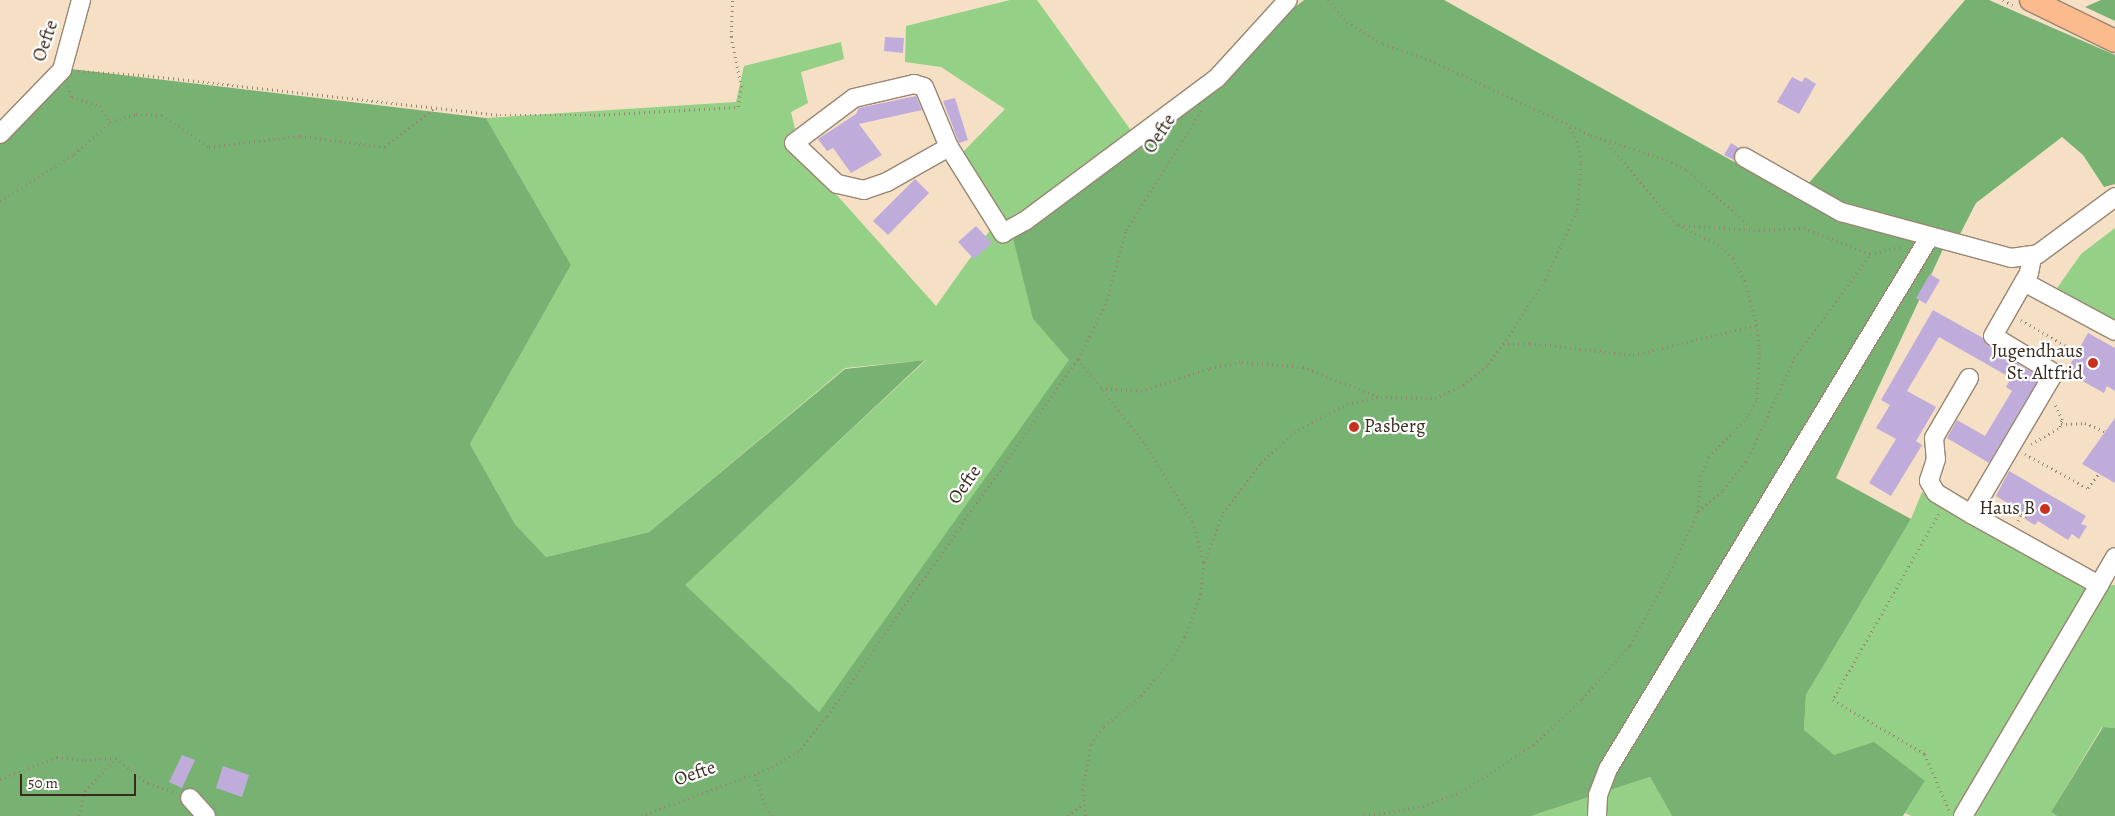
<!DOCTYPE html>
<html>
<head>
<meta charset="utf-8">
<style>
	body { margin:0 }
	#map { position:relative; width:2115px; height:816px; overflow:hidden; background:#f5e0c5; font-family:Alegreya,serif }
	div>[style] { position:absolute }
	.green>* { inset:0; background:#94d085 }
	.forest>* { inset:0; background:#77b272 }
	.building>* { inset:0; background:#bfacdb }
	.path>* { height:2.5px; margin-top:-1.25px; transform-origin:0; background:repeating-linear-gradient(90deg,#988572 0 1px,transparent 0 5px) }
	.roads { filter:drop-shadow(1px 0 #988572) drop-shadow(-1px 0 #988572) drop-shadow(0 1px #988572) drop-shadow(0 -1px #988572) }
	.minor>* { height:18px; margin:-9px; padding:0 9px; transform-origin:9px; border-radius:9px; background:#fff }
	.major>* { height:22px; margin:-11px; padding:0 11px; transform-origin:11px; border-radius:11px; background:#fbbb8c }
	.dots>* { width:14px; height:14px; translate:-50% -50%; box-sizing:border-box; border:2px solid #fff; border-radius:50% }
	span { translate:-50% -50%; white-space:nowrap; text-align:center; line-height:1.15; -webkit-text-stroke:4.5px #fff; paint-order:stroke }
	.street-label { font-size:19px; color:#3b2a1e }
	.poi-label { font-size:19px; color:#3b2a1e }
	.right { translate:-100% -50%; text-align:right }
	.left { translate:0 -50%; text-align:left }
	.scale { position:absolute; left:20px; top:774px; width:116px; height:22px; box-sizing:border-box; border:2px solid #3b2a1e; border-top:0; padding-left:6px; font-size:15px; line-height:18px; white-space:nowrap; color:#3b2a1e; -webkit-text-stroke:4px #fff; paint-order:stroke }
</style>
</head>
<body>
<div id="map">
	<div class="green">
		<i style="clip-path:polygon(1010px 0,1037px 0,1135px 136px,1033px 319px,1070px 360px,819px 712px,684px 585px,926px 360px,845px 368px,649px 532px,546px 557px,515px 524px,470px 444px,571px 265px,486px 118px,736px 102px,744px 66px,841px 42px,844px 59px,801px 72px,808px 103px,791px 112px,795px 129px,785px 137px,936px 306px,998px 219px,962px 153px,1005px 109px,941px 67px,905px 62px,906px 26px)"></i>
		<i style="clip-path:polygon(2115px 228px,2115px 323px,2055px 291px,2081px 254px)"></i>
		<i style="clip-path:polygon(1922px 492px,2083px 587px,2115px 585px,2115px 728px,2102px 727px,2051px 812px,2057px 816px,1911px 816px,1905px 813px,1925px 781px,1845px 781px,1804px 730px,1806px 695px,1911px 519px)"></i>
		<i style="clip-path:polygon(1650px 777px,1672px 816px,1531px 816px)"></i>
	</div>
	<div class="forest">
		<i style="clip-path:polygon(1304px 0,1444px 0,1797px 197px,1965px 0,1989px 0,2115px 55px,2115px 184px,2104px 187px,2083px 155px,2062px 137px,1976px 203px,1958px 238px,1944px 247px,1836px 478px,1911px 519px,1806px 695px,1804px 730px,1834px 755px,1874px 742px,1925px 781px,1903px 816px,1672px 816px,1650px 777px,1531px 816px,0 816px,0 127px,54px 67px,486px 118px,571px 265px,470px 444px,515px 524px,546px 557px,649px 532px,845px 369px,925px 360px,685px 585px,819px 712px,1069px 360px,1033px 319px,1010px 226px,1135px 136px)"></i>
		<i style="clip-path:polygon(2101px 0,2115px 0,2115px 21px,2085px 7px)"></i>
		<i style="clip-path:polygon(2103px 727px,2115px 728px,2115px 816px,2057px 816px,2051px 812px)"></i>
	</div>
	<div class="building">
		<i style="clip-path:polygon(885px 37px,904px 38px,903px 53px,884px 51px)"></i>
		<i style="clip-path:polygon(1792px 77px,1802px 82px,1805px 77px,1816px 84px,1799px 114px,1777px 102px)"></i>
		<i style="clip-path:polygon(916px 96px,922px 110px,859px 124px,882px 155px,851px 173px,833px 148px,827px 151px,818px 139px,856px 114px,859px 108px)"></i>
		<i style="clip-path:polygon(955px 98px,968px 140px,959px 143px,943px 101px)"></i>
		<i style="clip-path:polygon(1731px 143px,1739px 148px,1735px 152px,1734px 160px,1724px 155px)"></i>
		<i style="clip-path:polygon(915px 179px,929px 193px,888px 235px,873px 221px)"></i>
		<i style="clip-path:polygon(976px 226px,992px 243px,974px 259px,958px 242px)"></i>
		<i style="clip-path:polygon(1930px 274px,1940px 280px,1926px 304px,1916px 298px)"></i>
		<i style="clip-path:polygon(1933px 310px,1983px 338px,1987px 345px,2040px 377px,1989px 463px,1947px 438px,1957px 420px,1985px 436px,2012px 391px,2006px 387px,2011px 378px,1939px 337px,1907px 391px,1936px 407px,1916px 441px,1922px 445px,1891px 496px,1869px 483px,1896px 439px,1876px 428px,1890px 405px,1881px 400px)"></i>
		<i style="clip-path:polygon(2088px 333px,2115px 348px,2115px 391px,2107px 386px,2104px 393px,2066px 372px)"></i>
		<i style="clip-path:polygon(2115px 418px,2115px 483px,2082px 464px)"></i>
		<i style="clip-path:polygon(2009px 471px,2086px 516px,2081px 524px,2087px 526px,2079px 539px,2072px 534px,2068px 540px,2038px 521px,2035px 525px,2025px 519px,2027px 515px,1996px 496px)"></i>
		<i style="clip-path:polygon(182px 755px,195px 760px,182px 788px,169px 782px)"></i>
		<i style="clip-path:polygon(223px 766px,249px 775px,242px 797px,216px 788px)"></i>
	</div>
	<div class="path">
		<i style="left:1328px;top:0;width:29px;rotate:49deg"></i>
		<i style="left:1347px;top:22px;width:42px;rotate:31.4deg"></i>
		<i style="left:1383px;top:44px;width:50px;rotate:18.8deg"></i>
		<i style="left:1430px;top:60px;width:178px;rotate:25deg"></i>
		<i style="left:1591px;top:135px;width:80px;rotate:18.2deg"></i>
		<i style="left:1667px;top:160px;width:22px;rotate:27deg"></i>
		<i style="left:1687px;top:170px;width:90px;rotate:41.8deg"></i>
		<i style="left:1754px;top:230px;width:50px;rotate:-2.3deg"></i>
		<i style="left:1804px;top:228px;width:71px;rotate:21.5deg"></i>
		<i style="left:1870px;top:254px;width:32px;rotate:-14deg"></i>
		<i style="left:2003px;top:0;width:11px;rotate:27deg"></i>
		<i style="left:78px;top:71px;width:65px;rotate:3.5deg"></i>
		<i style="left:143px;top:75px;width:359px;rotate:6.4deg"></i>
		<i style="left:500px;top:115px;width:94px"></i>
		<i style="left:594px;top:115px;width:144px;rotate:-3.2deg"></i>
		<i style="left:738px;top:107px;width:20px;rotate:-81deg"></i>
		<i style="left:741px;top:87px;width:51px;rotate:-101.3deg"></i>
		<i style="left:731px;top:37px;width:37px;rotate:-88deg"></i>
		<i style="left:68px;top:86px;width:12px;rotate:70deg"></i>
		<i style="left:72px;top:97px;width:29px;rotate:18deg"></i>
		<i style="left:100px;top:106px;width:19px;rotate:58deg"></i>
		<i style="left:1605px;top:140px;width:111px;rotate:49.7deg"></i>
		<i style="left:1677px;top:225px;width:45px;rotate:24.9deg"></i>
		<i style="left:1718px;top:244px;width:21px;rotate:43deg"></i>
		<i style="left:1733px;top:258px;width:26px;rotate:62deg"></i>
		<i style="left:1745px;top:281px;width:46px;rotate:74.7deg"></i>
		<i style="left:1757px;top:325px;width:23px;rotate:83deg"></i>
		<i style="left:1760px;top:348px;width:53px;rotate:93.2deg"></i>
		<i style="left:1757px;top:401px;width:18px;rotate:119deg"></i>
		<i style="left:1748px;top:417px;width:56px;rotate:134.3deg"></i>
		<i style="left:1709px;top:457px;width:21px;rotate:113deg"></i>
		<i style="left:1701px;top:476px;width:35px;rotate:95deg"></i>
		<i style="left:0;top:201px;width:88px;rotate:-32.4deg"></i>
		<i style="left:74px;top:154px;width:48px;rotate:-41.6deg"></i>
		<i style="left:110px;top:122px;width:27px;rotate:-17deg"></i>
		<i style="left:136px;top:114px;width:26px;rotate:2deg"></i>
		<i style="left:162px;top:115px;width:57px;rotate:34.2deg"></i>
		<i style="left:209px;top:147px;width:92px;rotate:-6.9deg"></i>
		<i style="left:300px;top:136px;width:86px;rotate:7.4deg"></i>
		<i style="left:385px;top:147px;width:63px;rotate:-38.5deg"></i>
		<i style="left:1679px;top:225px;width:74px;rotate:3.9deg"></i>
		<i style="left:2021px;top:320px;width:62px;rotate:29.9deg"></i>
		<i style="left:1503px;top:344px;width:77px;rotate:-56.7deg"></i>
		<i style="left:1545px;top:280px;width:77px;rotate:-65.4deg"></i>
		<i style="left:1577px;top:210px;width:48px;rotate:-85.2deg"></i>
		<i style="left:1581px;top:162px;width:20px;rotate:-101deg"></i>
		<i style="left:1577px;top:142px;width:18px;rotate:-119deg"></i>
		<i style="left:2062px;top:358px;width:12px;rotate:-59deg"></i>
		<i style="left:1078px;top:359px;width:108px;rotate:51.8deg"></i>
		<i style="left:1145px;top:444px;width:92px;rotate:58.4deg"></i>
		<i style="left:1193px;top:522px;width:42px;rotate:75deg"></i>
		<i style="left:1204px;top:563px;width:31px;rotate:96deg"></i>
		<i style="left:1201px;top:594px;width:46px;rotate:110.4deg"></i>
		<i style="left:1185px;top:637px;width:28px;rotate:120deg"></i>
		<i style="left:1171px;top:661px;width:48px;rotate:130deg"></i>
		<i style="left:1140px;top:698px;width:47px;rotate:141.9deg"></i>
		<i style="left:1103px;top:727px;width:22px;rotate:124deg"></i>
		<i style="left:1091px;top:745px;width:46px;rotate:100.1deg"></i>
		<i style="left:1083px;top:790px;width:26px;rotate:83deg"></i>
		<i style="left:1101px;top:388px;width:40px;rotate:4.3deg"></i>
		<i style="left:1141px;top:391px;width:73px;rotate:-18.4deg"></i>
		<i style="left:1210px;top:368px;width:33px;rotate:-11deg"></i>
		<i style="left:1242px;top:362px;width:61px;rotate:4.7deg"></i>
		<i style="left:1303px;top:367px;width:83px;rotate:21.3deg"></i>
		<i style="left:2061px;top:424px;width:24px;rotate:-2deg"></i>
		<i style="left:2085px;top:423px;width:24px;rotate:24deg"></i>
		<i style="left:2031px;top:444px;width:34px;rotate:-30deg"></i>
		<i style="left:2060px;top:427px;width:7px;rotate:-74deg"></i>
		<i style="left:2062px;top:420px;width:19px;rotate:-115deg"></i>
		<i style="left:2025px;top:454px;width:72px;rotate:28.4deg"></i>
		<i style="left:2088px;top:488px;width:17px;rotate:-54deg"></i>
		<i style="left:1939px;top:514px;width:214px;rotate:119.7deg"></i>
		<i style="left:1833px;top:700px;width:107px;rotate:30.4deg"></i>
		<i style="left:1925px;top:754px;width:61px;rotate:66.8deg"></i>
		<i style="left:2018px;top:521px;width:8px;rotate:-67deg"></i>
		<i style="left:2021px;top:514px;width:6px;rotate:31deg"></i>
		<i style="left:1204px;top:563px;width:53px;rotate:-69.2deg"></i>
		<i style="left:1223px;top:513px;width:63px;rotate:-52.8deg"></i>
		<i style="left:1261px;top:463px;width:45px;rotate:-43.2deg"></i>
		<i style="left:1294px;top:432px;width:60px;rotate:-27.8deg"></i>
		<i style="left:1347px;top:404px;width:35px;rotate:-12deg"></i>
		<i style="left:1381px;top:397px;width:54px;rotate:1.1deg"></i>
		<i style="left:1435px;top:398px;width:31px;rotate:-25deg"></i>
		<i style="left:1463px;top:385px;width:33px;rotate:-40deg"></i>
		<i style="left:1488px;top:364px;width:25px;rotate:-53deg"></i>
		<i style="left:1503px;top:344px;width:27px;rotate:-2deg"></i>
		<i style="left:1530px;top:343px;width:104px;rotate:6.6deg"></i>
		<i style="left:1633px;top:355px;width:128px;rotate:-13.6deg"></i>
		<i style="left:755px;top:775px;width:34px;rotate:71deg"></i>
		<i style="left:766px;top:807px;width:11px;rotate:52deg"></i>
		<i style="left:0;top:779px;width:61px;rotate:-21.1deg"></i>
		<i style="left:57px;top:757px;width:28px;rotate:6deg"></i>
		<i style="left:85px;top:760px;width:31px;rotate:-4deg"></i>
		<i style="left:116px;top:758px;width:41px;rotate:38deg"></i>
		<i style="left:148px;top:783px;width:30px;rotate:20deg"></i>
		<i style="left:79px;top:816px;width:26px;rotate:-77deg"></i>
		<i style="left:85px;top:791px;width:45px;rotate:-46.8deg"></i>
		<i style="left:641px;top:816px;width:140px;rotate:-20.5deg"></i>
		<i style="left:772px;top:767px;width:34px;rotate:-32deg"></i>
		<i style="left:801px;top:749px;width:42px;rotate:-51.8deg"></i>
		<i style="left:827px;top:716px;width:436px;rotate:-54.9deg"></i>
		<i style="left:1078px;top:359px;width:60px;rotate:-63.4deg"></i>
		<i style="left:1105px;top:305px;width:78px;rotate:-74.4deg"></i>
		<i style="left:1126px;top:230px;width:141px;rotate:-57.8deg"></i>
		<i style="left:1068px;top:816px;width:19px;rotate:-39deg"></i>
		<i style="left:1364px;top:816px;width:60px;rotate:-9.6deg"></i>
		<i style="left:1423px;top:806px;width:40px;rotate:-20.2deg"></i>
		<i style="left:1461px;top:792px;width:86px;rotate:-33.1deg"></i>
		<i style="left:1533px;top:745px;width:67px;rotate:-43.2deg"></i>
		<i style="left:1582px;top:699px;width:72px;rotate:-48.4deg"></i>
		<i style="left:1630px;top:645px;width:83px;rotate:-61.3deg"></i>
		<i style="left:1670px;top:572px;width:67px;rotate:-65.3deg"></i>
		<i style="left:1698px;top:511px;width:33px;rotate:-40deg"></i>
		<i style="left:1723px;top:490px;width:36px;rotate:-51deg"></i>
		<i style="left:1746px;top:462px;width:115px;rotate:-65.2deg"></i>
		<i style="left:1794px;top:358px;width:129px;rotate:-53.8deg"></i>
	</div>
	<div class="roads">
		<div class="minor">
			<i style="left:0;top:134px;width:89px;rotate:-45.9deg"></i>
			<i style="left:62px;top:70px;width:73px;rotate:-74.8deg"></i>
			<i style="left:949px;top:147px;width:71px;rotate:150.6deg"></i>
			<i style="left:887px;top:182px;width:24px;rotate:161deg"></i>
			<i style="left:864px;top:190px;width:28px;rotate:-167deg"></i>
			<i style="left:837px;top:184px;width:59px;rotate:-136.4deg"></i>
			<i style="left:794px;top:143px;width:75px;rotate:-36.9deg"></i>
			<i style="left:854px;top:98px;width:62px;rotate:-13.1deg"></i>
			<i style="left:914px;top:84px;width:10px;rotate:17deg"></i>
			<i style="left:924px;top:87px;width:65px;rotate:67.4deg"></i>
			<i style="left:949px;top:147px;width:102px;rotate:57.9deg"></i>
			<i style="left:1003px;top:233px;width:25px;rotate:-29deg"></i>
			<i style="left:1025px;top:221px;width:239px;rotate:-36.7deg"></i>
			<i style="left:1217px;top:78px;width:105px;rotate:-47.7deg"></i>
			<i style="left:1744px;top:157px;width:112px;rotate:29.6deg"></i>
			<i style="left:1841px;top:212px;width:176px;rotate:15.1deg"></i>
			<i style="left:2011px;top:258px;width:27px;rotate:-8deg"></i>
			<i style="left:2038px;top:254px;width:96px;rotate:-36.5deg"></i>
			<i style="left:2024px;top:282px;width:103px;rotate:28.3deg"></i>
			<i style="left:1969px;top:378px;width:69px;rotate:120.3deg"></i>
			<i style="left:1934px;top:438px;width:21px;rotate:85deg"></i>
			<i style="left:1936px;top:459px;width:23px;rotate:108deg"></i>
			<i style="left:1929px;top:481px;width:14px;rotate:60deg"></i>
			<i style="left:1936px;top:493px;width:41px;rotate:31deg"></i>
			<i style="left:2099px;top:585px;width:32px;rotate:-60deg"></i>
			<i style="left:190px;top:798px;width:24px;rotate:48deg"></i>
			<i style="left:1597px;top:816px;width:21px;rotate:-87deg"></i>
			<i style="left:1598px;top:795px;width:28px;rotate:-69deg"></i>
			<i style="left:1608px;top:769px;width:620px;rotate:-58.85deg"></i>
			<i style="left:1963px;top:816px;width:268px;rotate:-59.5deg"></i>
			<i style="left:2099px;top:585px;width:146px;rotate:-151deg"></i>
			<i style="left:1971px;top:514px;width:164px;rotate:-59.5deg"></i>
			<i style="left:2054px;top:373px;width:71px;rotate:-148.8deg"></i>
			<i style="left:1993px;top:336px;width:73px;rotate:-60.3deg"></i>
			<i style="left:2029px;top:273px;width:16px;rotate:-79deg"></i>
		</div>
		<div class="major">
			<i style="left:2031px;top:0;width:93px;rotate:26deg"></i>
		</div>
	</div>
	<div class="dots">
		<i style="left:2093px;top:363px;background:#c8321e"></i>
		<i style="left:1354px;top:427px;background:#c8321e"></i>
		<i style="left:2045px;top:509px;background:#c8321e"></i>
	</div>
	<div class="street-label">
		<span style="left:46px;top:41px;rotate:-71deg">Oefte</span>
		<span style="left:1160px;top:134px;rotate:-57deg">Oefte</span>
		<span style="left:965px;top:485px;rotate:-55deg">Oefte</span>
		<span style="left:695px;top:774px;rotate:-19deg">Oefte</span>
	</div>
	<div class="poi-label">
		<span class="right" style="left:2083px;top:363px">Jugendhaus<br>St. Altfrid</span>
		<span class="left" style="left:1364px;top:427px">Pasberg</span>
		<span class="right" style="left:2035px;top:509px">Haus B</span>
	</div>
	<div class="scale">50 m</div>
</div>
</body>
</html>
